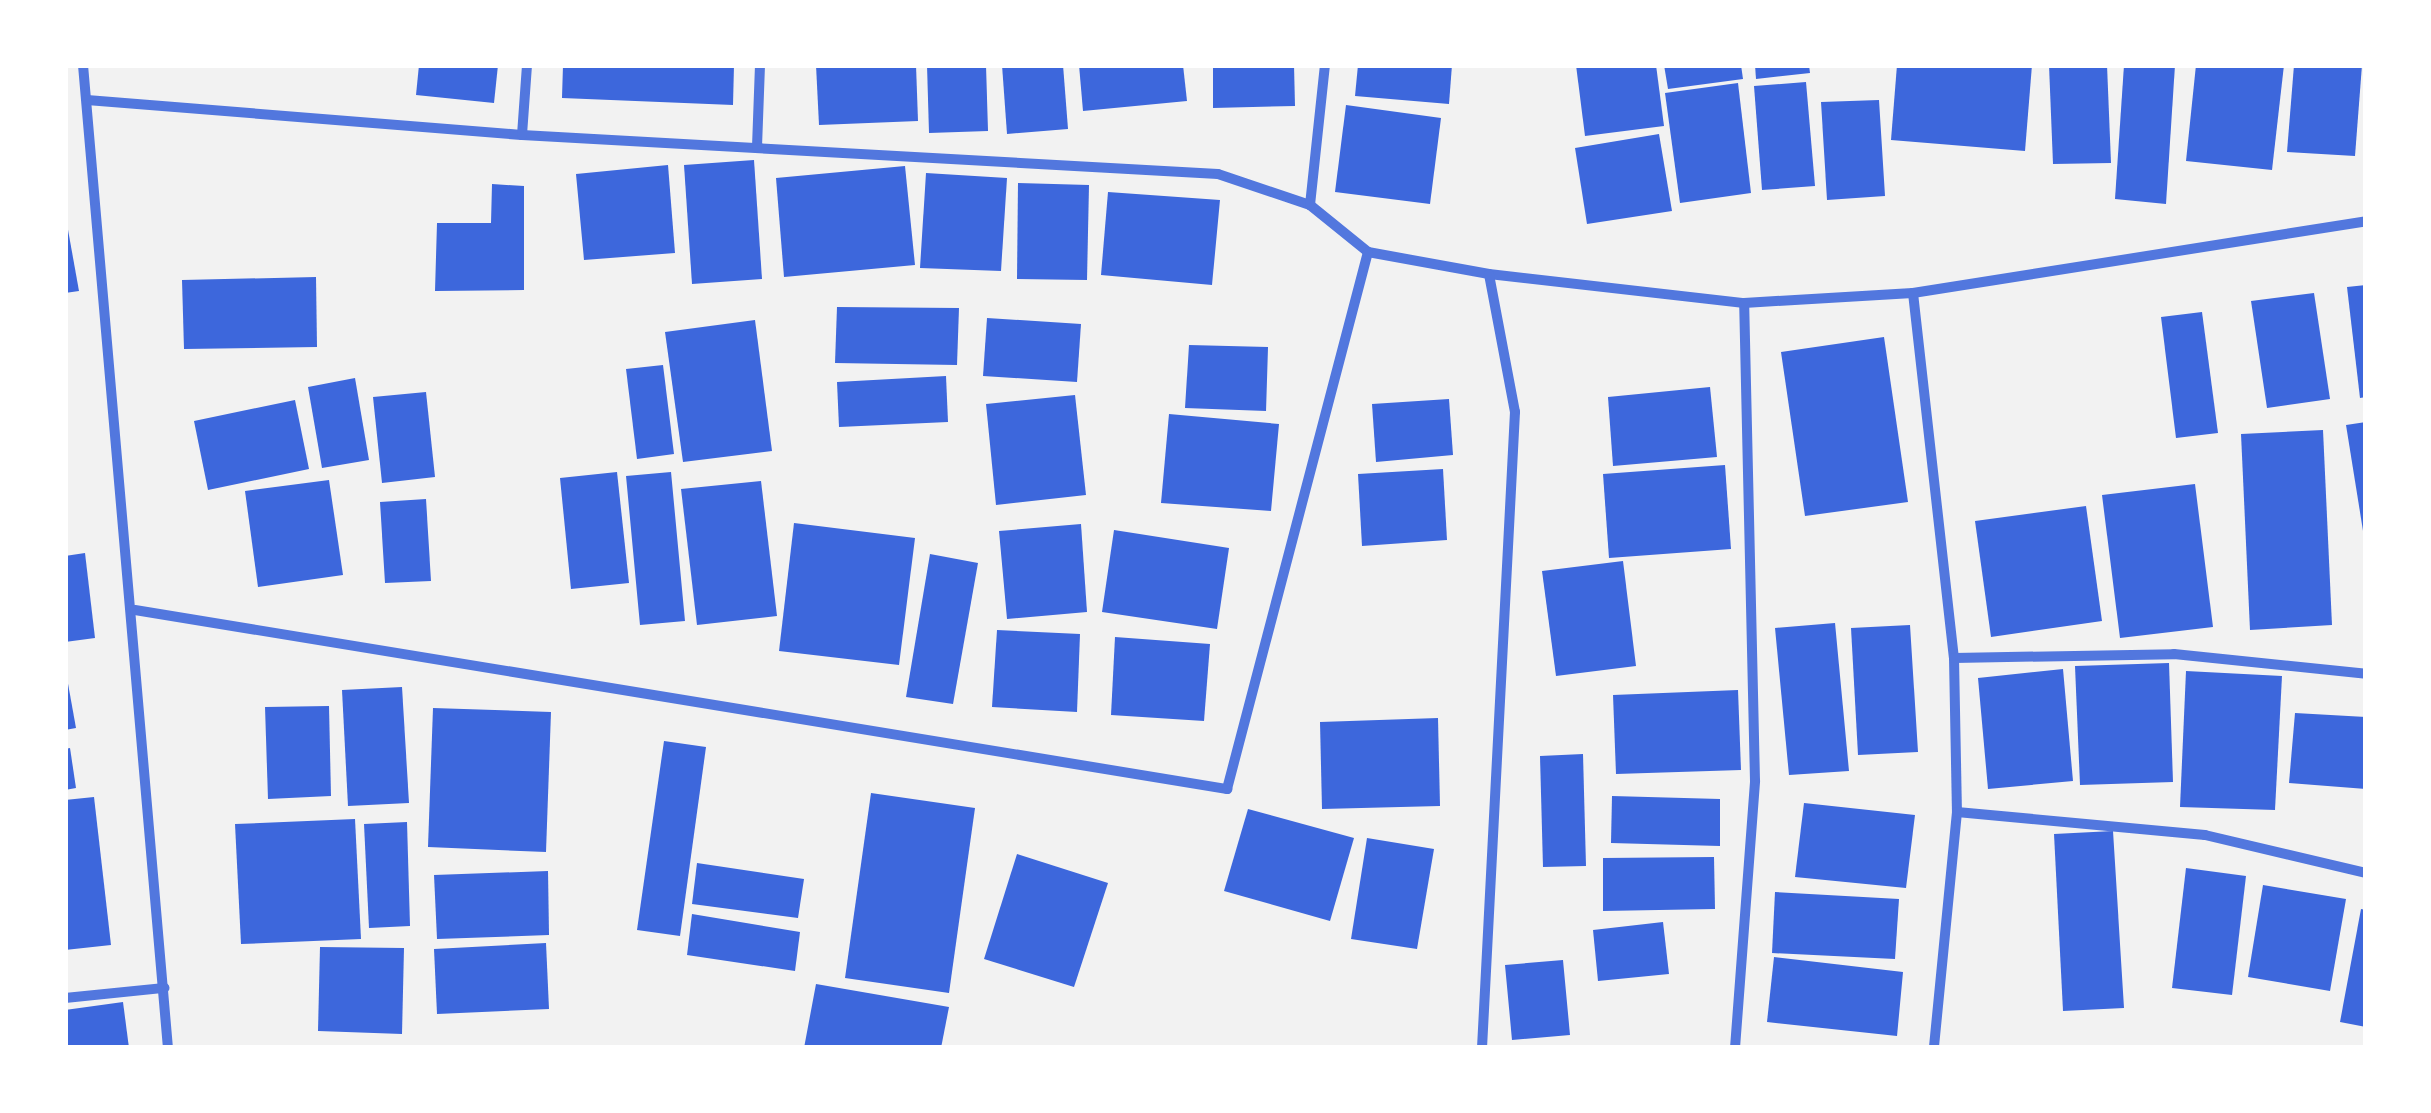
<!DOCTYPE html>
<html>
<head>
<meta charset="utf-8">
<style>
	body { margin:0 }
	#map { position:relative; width:2431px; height:1113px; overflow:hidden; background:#f2f2f2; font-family:Poppins,sans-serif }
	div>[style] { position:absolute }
	.building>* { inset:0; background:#3d67dc }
	.minor>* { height:10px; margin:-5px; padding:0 5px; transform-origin:5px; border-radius:5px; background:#5277de }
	span { translate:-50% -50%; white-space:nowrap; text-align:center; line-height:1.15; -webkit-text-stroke:10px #fff; paint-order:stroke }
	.frame { position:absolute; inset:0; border:68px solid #fff; pointer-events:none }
</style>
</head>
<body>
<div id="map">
	<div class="building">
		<i style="clip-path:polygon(419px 65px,498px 65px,494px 103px,416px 95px)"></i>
		<i style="clip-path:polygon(563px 65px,734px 65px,733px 105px,562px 98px)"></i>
		<i style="clip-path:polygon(816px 65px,916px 65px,918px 121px,819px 125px)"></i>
		<i style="clip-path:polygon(927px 65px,986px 65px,988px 131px,929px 133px)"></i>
		<i style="clip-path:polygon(1002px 65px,1063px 65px,1068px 129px,1007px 134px)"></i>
		<i style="clip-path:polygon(1079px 65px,1183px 65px,1187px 101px,1083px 111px)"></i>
		<i style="clip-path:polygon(1213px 65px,1294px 65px,1295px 106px,1213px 108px)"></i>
		<i style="clip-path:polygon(1358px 65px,1452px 65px,1449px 104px,1355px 96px)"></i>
		<i style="clip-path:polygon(1576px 65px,1656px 65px,1664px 126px,1585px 136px)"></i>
		<i style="clip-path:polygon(1664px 65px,1741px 65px,1743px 79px,1668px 89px)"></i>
		<i style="clip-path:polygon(1755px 65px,1809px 65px,1810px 73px,1756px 79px)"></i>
		<i style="clip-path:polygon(1897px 65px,2032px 65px,2025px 151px,1891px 140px)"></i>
		<i style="clip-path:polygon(2049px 65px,2107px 65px,2111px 163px,2053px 164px)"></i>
		<i style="clip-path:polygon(2124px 65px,2175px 65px,2166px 204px,2115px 199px)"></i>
		<i style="clip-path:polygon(2196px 65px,2284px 65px,2272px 170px,2186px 161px)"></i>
		<i style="clip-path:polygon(2294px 65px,2362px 65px,2355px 156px,2287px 152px)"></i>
		<i style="clip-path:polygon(1806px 82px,1815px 186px,1762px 190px,1754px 86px)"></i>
		<i style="clip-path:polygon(1738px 83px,1751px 193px,1680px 203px,1665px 93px)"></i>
		<i style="clip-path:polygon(1879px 100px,1885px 196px,1827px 200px,1821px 102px)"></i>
		<i style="clip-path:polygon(1346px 105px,1441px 118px,1430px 204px,1335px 192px)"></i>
		<i style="clip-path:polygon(1659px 134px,1672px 211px,1587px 224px,1575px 148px)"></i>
		<i style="clip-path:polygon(754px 160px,762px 279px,692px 284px,684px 165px)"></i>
		<i style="clip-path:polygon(668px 165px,675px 253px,584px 260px,576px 174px)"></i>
		<i style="clip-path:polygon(905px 166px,915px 265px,784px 277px,776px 178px)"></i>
		<i style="clip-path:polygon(926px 173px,1007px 178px,1001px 271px,920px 268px)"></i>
		<i style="clip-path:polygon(1018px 183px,1089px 185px,1087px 280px,1017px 279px)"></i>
		<i style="clip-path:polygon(492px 184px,524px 186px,524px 290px,435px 291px,437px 223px,491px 223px)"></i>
		<i style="clip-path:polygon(1108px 192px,1220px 200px,1212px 285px,1101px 275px)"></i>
		<i style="clip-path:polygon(65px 213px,79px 291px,65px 293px)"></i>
		<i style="clip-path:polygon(316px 277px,317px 347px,184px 349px,182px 280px)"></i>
		<i style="clip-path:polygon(2366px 285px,2366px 397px,2360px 398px,2347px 287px)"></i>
		<i style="clip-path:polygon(2314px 293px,2330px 399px,2267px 408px,2251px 301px)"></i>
		<i style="clip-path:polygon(837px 307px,959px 308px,957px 365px,835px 363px)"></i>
		<i style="clip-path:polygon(2202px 312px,2218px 433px,2176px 438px,2161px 317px)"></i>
		<i style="clip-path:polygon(987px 318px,1081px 324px,1077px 382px,983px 376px)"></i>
		<i style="clip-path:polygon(755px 320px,772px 451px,683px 462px,665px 332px)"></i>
		<i style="clip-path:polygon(1884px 337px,1908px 502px,1805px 516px,1781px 352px)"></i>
		<i style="clip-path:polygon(1189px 345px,1268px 347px,1266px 411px,1185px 408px)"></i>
		<i style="clip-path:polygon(663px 365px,674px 454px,637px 459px,626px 369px)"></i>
		<i style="clip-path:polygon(946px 376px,948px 422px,839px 427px,837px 382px)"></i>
		<i style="clip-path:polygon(355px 378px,369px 460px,322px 468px,308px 387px)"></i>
		<i style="clip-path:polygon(1710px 387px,1717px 457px,1613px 466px,1608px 397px)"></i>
		<i style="clip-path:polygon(426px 392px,435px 477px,382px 483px,373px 397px)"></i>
		<i style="clip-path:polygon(1075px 395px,1086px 495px,996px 505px,986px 404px)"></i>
		<i style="clip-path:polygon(1449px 399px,1453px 455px,1376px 462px,1372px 404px)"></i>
		<i style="clip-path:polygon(295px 400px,309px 469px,208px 490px,194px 421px)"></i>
		<i style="clip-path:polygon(1169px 414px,1279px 424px,1271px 511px,1161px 503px)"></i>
		<i style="clip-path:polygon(2366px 422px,2366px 537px,2364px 537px,2346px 425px)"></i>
		<i style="clip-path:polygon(2323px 430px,2332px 625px,2250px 630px,2241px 434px)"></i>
		<i style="clip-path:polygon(1725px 465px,1731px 549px,1609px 558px,1603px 474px)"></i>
		<i style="clip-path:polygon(1443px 469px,1447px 540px,1362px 546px,1358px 474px)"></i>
		<i style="clip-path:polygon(617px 472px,629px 583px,571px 589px,560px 478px)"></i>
		<i style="clip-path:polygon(671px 472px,685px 621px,640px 625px,626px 476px)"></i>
		<i style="clip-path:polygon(329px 480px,343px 575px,258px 587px,245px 491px)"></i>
		<i style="clip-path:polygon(761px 481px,777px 616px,697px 625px,681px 489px)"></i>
		<i style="clip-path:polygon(2195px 484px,2213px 627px,2120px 638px,2102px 495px)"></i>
		<i style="clip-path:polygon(426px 499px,431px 581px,385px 583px,380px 502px)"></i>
		<i style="clip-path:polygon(2086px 506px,2102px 621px,1991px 637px,1975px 521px)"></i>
		<i style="clip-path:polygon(794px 523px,915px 538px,899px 665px,779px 651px)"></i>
		<i style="clip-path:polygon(1081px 524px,1087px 612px,1007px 619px,999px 531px)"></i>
		<i style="clip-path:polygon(1114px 530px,1229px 548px,1217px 629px,1102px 612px)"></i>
		<i style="clip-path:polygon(85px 553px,95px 638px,65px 642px,65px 556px)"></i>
		<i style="clip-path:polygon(930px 554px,978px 563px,953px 704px,906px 697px)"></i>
		<i style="clip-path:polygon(1623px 561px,1636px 666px,1556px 676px,1542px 571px)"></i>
		<i style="clip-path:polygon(1835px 623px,1849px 771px,1789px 775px,1775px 628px)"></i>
		<i style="clip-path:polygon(1910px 625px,1918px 752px,1858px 755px,1851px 628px)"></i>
		<i style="clip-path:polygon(997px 630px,1080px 634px,1077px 712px,992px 707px)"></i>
		<i style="clip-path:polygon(1115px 637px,1210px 644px,1204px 721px,1111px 715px)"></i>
		<i style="clip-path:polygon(2169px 663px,2173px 782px,2080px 785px,2075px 666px)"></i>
		<i style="clip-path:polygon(65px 667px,76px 728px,65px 730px)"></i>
		<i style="clip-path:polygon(2063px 669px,2073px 781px,1988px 789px,1978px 678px)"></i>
		<i style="clip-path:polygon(2186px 671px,2282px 676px,2275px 810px,2180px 807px)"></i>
		<i style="clip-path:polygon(402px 687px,409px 803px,348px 806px,342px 690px)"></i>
		<i style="clip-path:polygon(1738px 690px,1741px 770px,1616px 774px,1613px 695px)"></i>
		<i style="clip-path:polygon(329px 706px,331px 796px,268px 799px,265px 707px)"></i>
		<i style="clip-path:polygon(433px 708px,551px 712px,546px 852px,428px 847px)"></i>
		<i style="clip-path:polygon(2295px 713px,2366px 717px,2366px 789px,2289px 783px)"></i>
		<i style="clip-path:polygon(1438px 718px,1440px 806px,1322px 809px,1320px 722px)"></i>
		<i style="clip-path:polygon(664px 741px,706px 747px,680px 936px,637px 930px)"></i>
		<i style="clip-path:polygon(70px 748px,76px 788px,65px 790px,65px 749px)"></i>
		<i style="clip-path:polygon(1583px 754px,1586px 866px,1543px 867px,1540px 756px)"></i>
		<i style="clip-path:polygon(871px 793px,975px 808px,949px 993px,845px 978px)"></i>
		<i style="clip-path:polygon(1612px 796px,1720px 799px,1720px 846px,1611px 843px)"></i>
		<i style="clip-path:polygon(94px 797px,111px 945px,65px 950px,65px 800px)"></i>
		<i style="clip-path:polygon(1804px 803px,1915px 815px,1906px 888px,1795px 877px)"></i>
		<i style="clip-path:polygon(1248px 809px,1354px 838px,1330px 921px,1224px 891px)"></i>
		<i style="clip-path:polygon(355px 819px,361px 939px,241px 944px,235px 824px)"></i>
		<i style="clip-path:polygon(407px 822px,410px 926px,369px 928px,364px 824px)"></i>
		<i style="clip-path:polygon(2113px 831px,2124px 1008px,2063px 1011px,2054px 834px)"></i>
		<i style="clip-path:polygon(1367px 838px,1434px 849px,1417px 949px,1351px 939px)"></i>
		<i style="clip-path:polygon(1017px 854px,1108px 883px,1074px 987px,984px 959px)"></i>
		<i style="clip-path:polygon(1714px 857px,1715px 909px,1603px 911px,1603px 858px)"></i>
		<i style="clip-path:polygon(697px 863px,804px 879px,798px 918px,692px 904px)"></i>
		<i style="clip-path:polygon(2186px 868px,2246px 876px,2232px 995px,2172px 988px)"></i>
		<i style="clip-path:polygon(548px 871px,549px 935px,437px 939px,434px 875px)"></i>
		<i style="clip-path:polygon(2263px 885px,2346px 899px,2330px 991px,2248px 977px)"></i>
		<i style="clip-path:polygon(1775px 892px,1899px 899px,1895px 959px,1772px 953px)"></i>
		<i style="clip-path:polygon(2361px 909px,2366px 910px,2366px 1027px,2340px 1022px)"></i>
		<i style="clip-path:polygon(692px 914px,800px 932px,795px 971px,687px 955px)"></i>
		<i style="clip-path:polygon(1663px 922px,1669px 974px,1598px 981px,1593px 930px)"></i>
		<i style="clip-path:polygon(546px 943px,549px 1009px,437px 1014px,434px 949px)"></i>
		<i style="clip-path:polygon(320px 947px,404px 948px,402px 1034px,318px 1031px)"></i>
		<i style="clip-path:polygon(1774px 957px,1903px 972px,1897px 1036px,1767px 1022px)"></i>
		<i style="clip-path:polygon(1563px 960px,1570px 1035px,1512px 1040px,1505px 965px)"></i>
		<i style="clip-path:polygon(816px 984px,949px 1007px,941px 1048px,804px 1048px)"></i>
		<i style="clip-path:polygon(123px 1002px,129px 1048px,65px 1048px,65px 1010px)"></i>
	</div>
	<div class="minor">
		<i style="left:83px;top:65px;width:987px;rotate:85.06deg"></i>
		<i style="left:87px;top:100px;width:436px;rotate:4.6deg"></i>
		<i style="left:522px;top:135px;width:697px;rotate:3.21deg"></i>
		<i style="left:1218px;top:174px;width:97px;rotate:18.6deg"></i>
		<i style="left:1310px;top:205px;width:75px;rotate:39deg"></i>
		<i style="left:1368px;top:252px;width:123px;rotate:10.3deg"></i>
		<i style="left:1489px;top:274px;width:257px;rotate:6.5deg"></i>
		<i style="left:1744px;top:303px;width:169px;rotate:-3.4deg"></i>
		<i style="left:1913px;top:293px;width:459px;rotate:-9deg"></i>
		<i style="left:522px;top:135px;width:70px;rotate:-85.9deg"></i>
		<i style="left:757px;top:147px;width:82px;rotate:-87.9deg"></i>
		<i style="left:1310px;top:205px;width:141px;rotate:-83.9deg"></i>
		<i style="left:1913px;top:293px;width:367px;rotate:83.6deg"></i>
		<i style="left:1954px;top:658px;width:154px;rotate:88.9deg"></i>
		<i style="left:1957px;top:812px;width:237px;rotate:95.6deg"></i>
		<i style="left:135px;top:610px;width:1107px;rotate:9.31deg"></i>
		<i style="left:1227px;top:789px;width:555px;rotate:-75.29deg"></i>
		<i style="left:1954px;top:658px;width:220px;rotate:-1deg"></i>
		<i style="left:2174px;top:654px;width:193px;rotate:5.9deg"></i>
		<i style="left:1957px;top:812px;width:249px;rotate:5.3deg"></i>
		<i style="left:2205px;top:835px;width:165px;rotate:13.3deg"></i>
		<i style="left:65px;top:998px;width:100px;rotate:-5.8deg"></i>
		<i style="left:1482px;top:1048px;width:637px;rotate:-87.03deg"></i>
		<i style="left:1515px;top:412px;width:140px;rotate:-100.7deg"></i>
		<i style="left:1735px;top:1048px;width:268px;rotate:-85.7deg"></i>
		<i style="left:1755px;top:781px;width:478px;rotate:-91.3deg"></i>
	</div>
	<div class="frame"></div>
</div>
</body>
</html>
